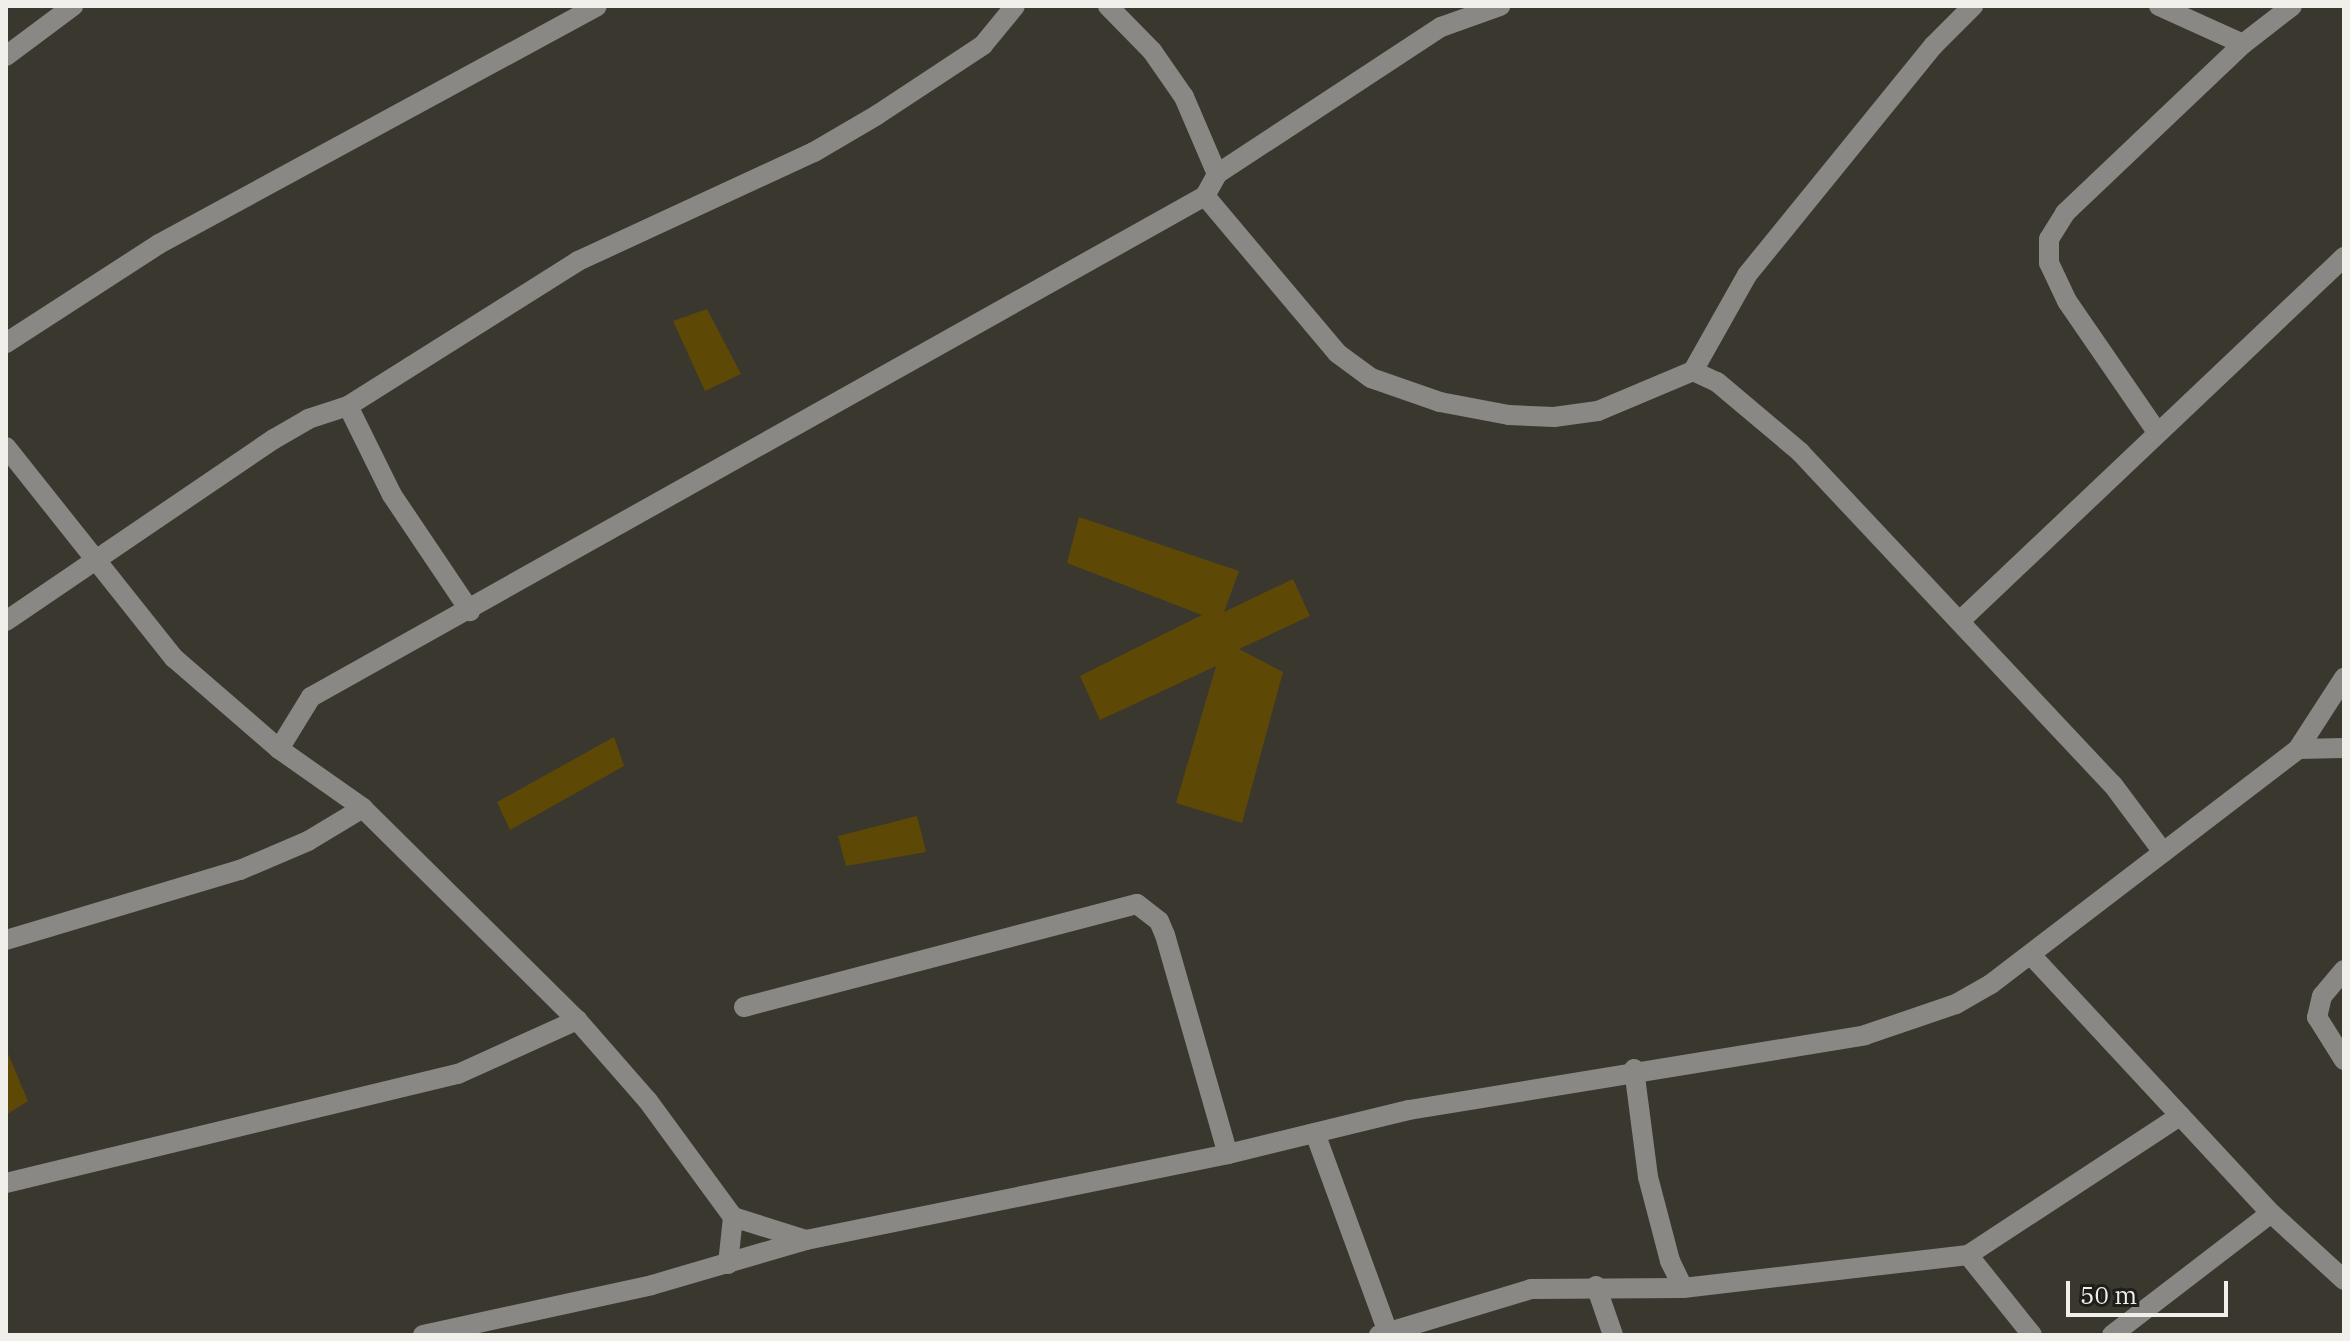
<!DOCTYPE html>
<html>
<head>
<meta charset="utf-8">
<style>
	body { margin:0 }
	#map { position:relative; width:2350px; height:1341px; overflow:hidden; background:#3a372f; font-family:"IBM Plex Serif",serif }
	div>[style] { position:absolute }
	.building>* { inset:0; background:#5e4806 }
	.minor>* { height:20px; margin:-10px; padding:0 10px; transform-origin:10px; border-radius:10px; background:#898884 }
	span { translate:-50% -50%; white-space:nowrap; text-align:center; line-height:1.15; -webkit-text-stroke:6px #201e1b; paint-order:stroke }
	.frame { position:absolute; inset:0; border:8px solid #f1efea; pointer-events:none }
	.scale { position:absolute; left:2066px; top:1281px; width:162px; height:36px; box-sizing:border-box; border:4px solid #f1efea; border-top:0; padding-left:10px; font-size:24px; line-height:28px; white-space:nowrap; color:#f1efea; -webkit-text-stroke:6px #201e1b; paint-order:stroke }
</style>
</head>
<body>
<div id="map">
	<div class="building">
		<i style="clip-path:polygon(707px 309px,741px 374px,705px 391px,673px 321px)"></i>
		<i style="clip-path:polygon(1079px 517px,1239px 571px,1224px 612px,1293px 579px,1310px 616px,1239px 649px,1283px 672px,1242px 823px,1176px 803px,1216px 666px,1100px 720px,1080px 676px,1202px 615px,1067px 563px)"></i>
		<i style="clip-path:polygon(614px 737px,624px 766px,510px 830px,497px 802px)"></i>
		<i style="clip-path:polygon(917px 816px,926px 852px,846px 866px,838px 836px)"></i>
		<i style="clip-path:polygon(6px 1049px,28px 1101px,6px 1115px)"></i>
	</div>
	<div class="minor">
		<i style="left:2159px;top:6px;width:92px;rotate:24.3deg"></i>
		<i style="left:6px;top:56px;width:84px;rotate:-36.7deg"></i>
		<i style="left:1217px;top:174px;width:268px;rotate:-33.3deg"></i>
		<i style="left:1441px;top:27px;width:63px;rotate:-19.6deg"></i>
		<i style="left:1205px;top:196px;width:205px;rotate:49.9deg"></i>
		<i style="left:1337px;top:353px;width:42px;rotate:36.3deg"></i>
		<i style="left:1371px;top:378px;width:73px;rotate:19.2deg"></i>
		<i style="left:1440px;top:402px;width:70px;rotate:10.7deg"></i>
		<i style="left:1509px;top:415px;width:45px;rotate:2.5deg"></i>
		<i style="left:1554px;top:417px;width:44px;rotate:-7.8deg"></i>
		<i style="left:1598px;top:411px;width:103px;rotate:-22.8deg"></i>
		<i style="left:1693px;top:371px;width:110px;rotate:-60.6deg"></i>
		<i style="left:1747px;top:275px;width:295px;rotate:-50.9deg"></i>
		<i style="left:1933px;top:46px;width:57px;rotate:-45deg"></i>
		<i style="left:6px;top:343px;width:182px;rotate:-32.9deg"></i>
		<i style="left:159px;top:244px;width:498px;rotate:-28.5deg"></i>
		<i style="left:1693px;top:371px;width:26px;rotate:25deg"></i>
		<i style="left:1717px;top:382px;width:109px;rotate:40.1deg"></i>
		<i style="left:1800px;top:452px;width:457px;rotate:46.8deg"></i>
		<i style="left:2113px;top:785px;width:84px;rotate:53.3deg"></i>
		<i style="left:348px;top:406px;width:272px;rotate:-32.2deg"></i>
		<i style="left:578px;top:261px;width:260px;rotate:-24.8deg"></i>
		<i style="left:814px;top:152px;width:73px;rotate:-30.4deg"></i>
		<i style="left:877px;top:115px;width:127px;rotate:-33.4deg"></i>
		<i style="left:983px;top:45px;width:50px;rotate:-50.6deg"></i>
		<i style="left:2157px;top:432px;width:159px;rotate:-124.5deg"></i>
		<i style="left:2067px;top:301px;width:42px;rotate:-115.3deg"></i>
		<i style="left:2049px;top:263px;width:24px;rotate:-90deg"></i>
		<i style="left:2049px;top:239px;width:31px;rotate:-58deg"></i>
		<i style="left:2065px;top:213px;width:245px;rotate:-43.5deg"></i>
		<i style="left:2243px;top:44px;width:62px;rotate:-37.8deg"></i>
		<i style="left:6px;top:447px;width:270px;rotate:51.5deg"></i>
		<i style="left:174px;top:658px;width:139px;rotate:40.9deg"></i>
		<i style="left:1961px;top:620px;width:528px;rotate:-43.46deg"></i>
		<i style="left:6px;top:621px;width:324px;rotate:-34.2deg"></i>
		<i style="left:274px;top:439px;width:39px;rotate:-30deg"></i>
		<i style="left:308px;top:419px;width:42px;rotate:-18deg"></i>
		<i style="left:348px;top:406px;width:99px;rotate:63.7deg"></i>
		<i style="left:392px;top:495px;width:140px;rotate:56.1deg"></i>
		<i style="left:2298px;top:749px;width:85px;rotate:-57.1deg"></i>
		<i style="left:6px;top:940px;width:244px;rotate:-16.7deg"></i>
		<i style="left:240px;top:870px;width:74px;rotate:-23.1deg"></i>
		<i style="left:308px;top:841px;width:64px;rotate:-31deg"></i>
		<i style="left:2031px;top:955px;width:352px;rotate:47.1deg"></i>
		<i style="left:2271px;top:1213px;width:99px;rotate:42.5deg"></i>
		<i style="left:2344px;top:970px;width:34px;rotate:130deg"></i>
		<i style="left:2322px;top:996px;width:22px;rotate:103deg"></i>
		<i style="left:2317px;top:1017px;width:51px;rotate:57.9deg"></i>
		<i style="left:744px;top:1007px;width:406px;rotate:-14.7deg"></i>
		<i style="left:1137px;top:904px;width:28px;rotate:38deg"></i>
		<i style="left:1159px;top:921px;width:15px;rotate:67deg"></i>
		<i style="left:1165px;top:935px;width:228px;rotate:74deg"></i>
		<i style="left:1634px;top:1069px;width:109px;rotate:82.6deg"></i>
		<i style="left:1648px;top:1177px;width:87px;rotate:75.3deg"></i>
		<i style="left:1670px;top:1261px;width:30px;rotate:64deg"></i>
		<i style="left:1315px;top:1133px;width:212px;rotate:69.9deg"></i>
		<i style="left:6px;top:1183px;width:465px;rotate:-13.6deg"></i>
		<i style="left:458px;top:1074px;width:131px;rotate:-24.4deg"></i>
		<i style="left:806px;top:1240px;width:77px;rotate:-162.5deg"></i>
		<i style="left:733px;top:1217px;width:144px;rotate:-126.2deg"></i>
		<i style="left:648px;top:1101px;width:108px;rotate:-131.2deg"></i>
		<i style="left:577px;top:1020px;width:301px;rotate:-135.3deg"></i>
		<i style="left:363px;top:808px;width:103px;rotate:-144.9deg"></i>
		<i style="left:279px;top:749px;width:61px;rotate:-58.4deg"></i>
		<i style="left:311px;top:697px;width:1025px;rotate:-29.27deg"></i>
		<i style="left:1205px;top:196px;width:25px;rotate:-61deg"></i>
		<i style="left:1217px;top:174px;width:84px;rotate:-113.2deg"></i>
		<i style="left:1184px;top:97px;width:56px;rotate:-124.8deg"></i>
		<i style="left:1152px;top:51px;width:63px;rotate:-134.4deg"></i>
		<i style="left:1968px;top:1255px;width:254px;rotate:-33.3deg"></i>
		<i style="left:728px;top:1264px;width:47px;rotate:-83.9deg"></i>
		<i style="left:1596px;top:1286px;width:52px;rotate:70.9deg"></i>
		<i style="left:423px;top:1335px;width:234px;rotate:-12.3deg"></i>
		<i style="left:652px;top:1285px;width:160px;rotate:-16.3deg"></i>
		<i style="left:806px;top:1240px;width:431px;rotate:-11.5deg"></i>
		<i style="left:1228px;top:1154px;width:186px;rotate:-13.7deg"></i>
		<i style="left:1409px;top:1110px;width:462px;rotate:-9.3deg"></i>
		<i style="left:1865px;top:1035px;width:96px;rotate:-18.8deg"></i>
		<i style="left:1956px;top:1004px;width:40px;rotate:-29.7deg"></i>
		<i style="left:1991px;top:984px;width:387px;rotate:-37.4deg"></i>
		<i style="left:2298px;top:749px;width:46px;rotate:-1.2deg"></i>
		<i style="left:1379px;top:1335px;width:159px;rotate:-16.8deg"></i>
		<i style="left:1531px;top:1289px;width:152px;rotate:-0.4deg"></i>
		<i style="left:1683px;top:1288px;width:287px;rotate:-6.6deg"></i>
		<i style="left:1968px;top:1255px;width:102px;rotate:51.3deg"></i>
		<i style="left:2112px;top:1335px;width:200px;rotate:-37.5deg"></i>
	</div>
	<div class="frame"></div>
	<div class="scale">50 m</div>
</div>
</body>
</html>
